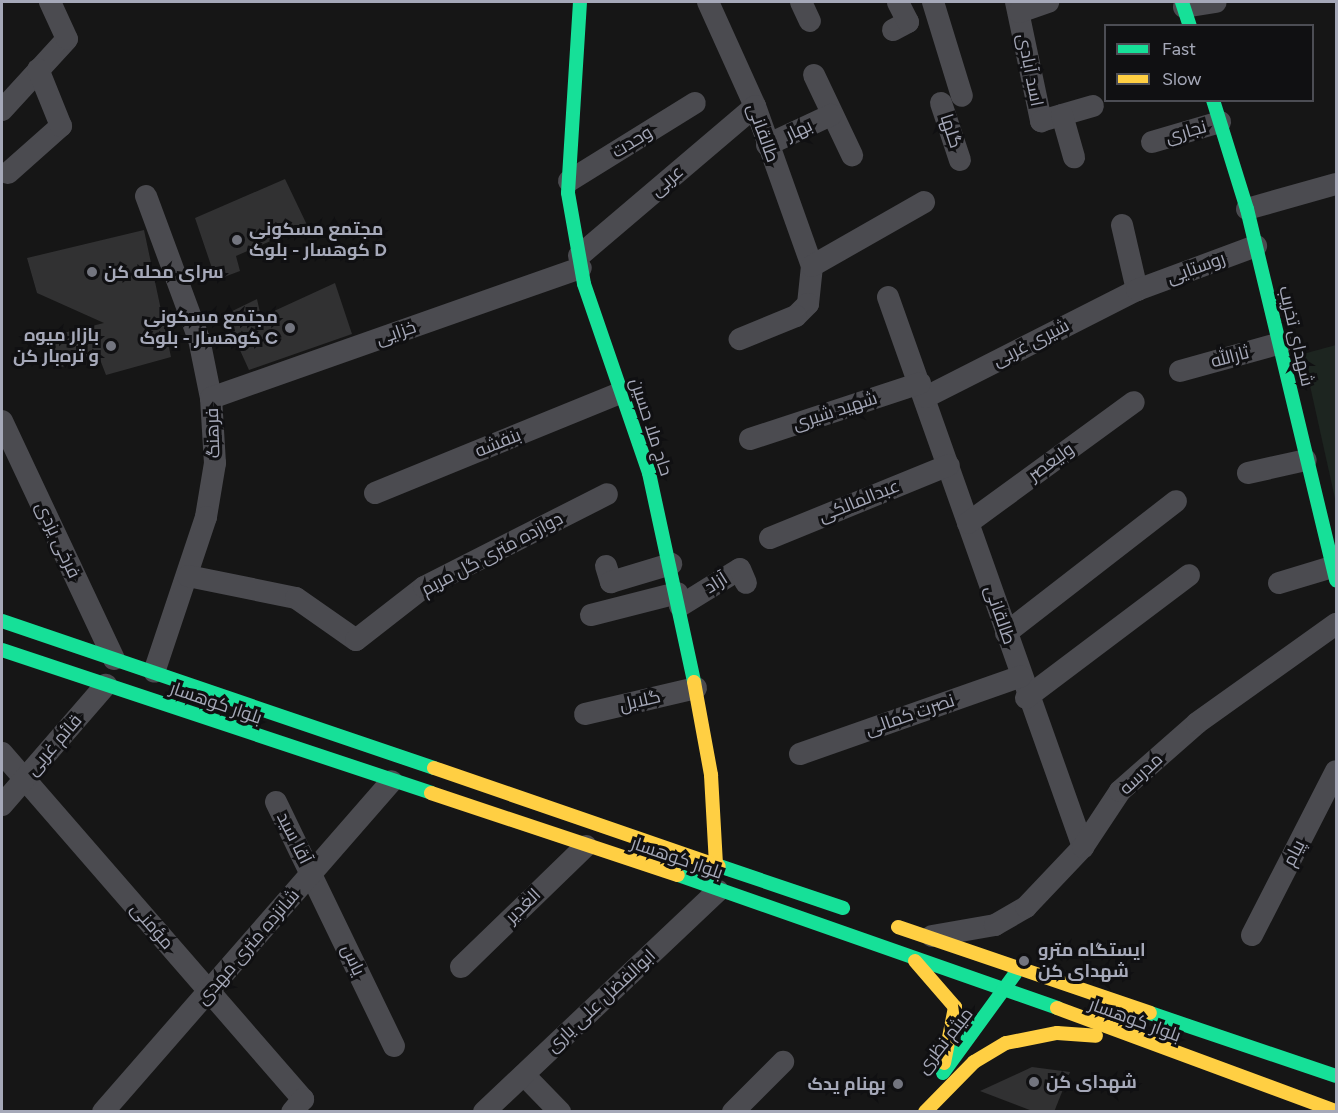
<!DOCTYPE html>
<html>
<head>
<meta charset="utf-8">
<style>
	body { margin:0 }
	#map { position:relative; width:1338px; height:1113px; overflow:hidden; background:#161616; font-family:Figtree,Cairo,sans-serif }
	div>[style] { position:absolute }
	.green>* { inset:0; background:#1d2520 }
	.building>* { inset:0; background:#313132 }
	.street>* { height:22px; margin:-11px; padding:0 11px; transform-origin:11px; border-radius:11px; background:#4b4b50 }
	.fast>* { height:14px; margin:-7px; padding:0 7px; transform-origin:7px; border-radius:7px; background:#16e098 }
	.slow>* { height:14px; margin:-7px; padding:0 7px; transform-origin:7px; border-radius:7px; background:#ffcf43 }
	.dots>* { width:16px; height:16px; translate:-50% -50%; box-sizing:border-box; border:3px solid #101012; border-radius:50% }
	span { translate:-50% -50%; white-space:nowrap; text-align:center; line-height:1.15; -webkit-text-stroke:6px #101012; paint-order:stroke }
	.street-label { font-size:18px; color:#a5a8b8 }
	.poi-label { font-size:18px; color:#a5a8b8; font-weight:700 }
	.left { translate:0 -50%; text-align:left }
	.right { translate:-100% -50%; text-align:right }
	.frame { position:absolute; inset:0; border:3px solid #a5a8b8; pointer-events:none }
	.legend { position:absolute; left:1104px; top:24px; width:210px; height:78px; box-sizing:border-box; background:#101012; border:2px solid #4c4d54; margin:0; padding:8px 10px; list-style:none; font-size:18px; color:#a5a8b8 }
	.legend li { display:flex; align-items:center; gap:12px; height:30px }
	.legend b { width:30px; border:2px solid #4c4d54 }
</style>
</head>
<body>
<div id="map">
	<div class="green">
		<i style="clip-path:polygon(1336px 345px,1336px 503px,1303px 354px)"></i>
	</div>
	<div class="building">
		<i style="clip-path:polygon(285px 179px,307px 225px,236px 256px,240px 271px,216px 280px,195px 218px)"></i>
		<i style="clip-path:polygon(144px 230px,171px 357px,106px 375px,99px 357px,54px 369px,51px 336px,104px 323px,37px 293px,27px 258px)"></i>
		<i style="clip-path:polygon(335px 283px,352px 334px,249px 370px,224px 315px,257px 299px,261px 317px)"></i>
		<i style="clip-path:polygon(1032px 1067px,1070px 1072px,1054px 1112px,1035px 1112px,980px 1091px)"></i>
	</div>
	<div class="street">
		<i style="left:708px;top:2px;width:114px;rotate:65.7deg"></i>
		<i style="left:755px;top:106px;width:170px;rotate:70.4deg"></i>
		<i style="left:812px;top:266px;width:38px;rotate:96deg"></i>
		<i style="left:808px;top:304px;width:17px;rotate:135deg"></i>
		<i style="left:796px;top:316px;width:61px;rotate:157.7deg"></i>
		<i style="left:801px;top:2px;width:21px;rotate:65deg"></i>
		<i style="left:933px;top:2px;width:98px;rotate:72.9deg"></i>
		<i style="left:1016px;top:2px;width:122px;rotate:78.1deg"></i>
		<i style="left:1041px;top:121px;width:54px;rotate:-16.1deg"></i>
		<i style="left:1184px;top:7px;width:32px;rotate:-9deg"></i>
		<i style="left:1019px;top:12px;width:31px;rotate:-19deg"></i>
		<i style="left:893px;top:30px;width:17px;rotate:-28deg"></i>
		<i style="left:908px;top:22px;width:22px;rotate:-117deg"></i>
		<i style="left:814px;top:75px;width:89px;rotate:64.6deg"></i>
		<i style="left:941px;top:103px;width:60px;rotate:71.6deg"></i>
		<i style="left:2px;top:110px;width:96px;rotate:-47.5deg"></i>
		<i style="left:67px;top:39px;width:41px;rotate:-114.7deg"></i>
		<i style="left:1062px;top:115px;width:44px;rotate:74.1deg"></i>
		<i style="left:1152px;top:142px;width:71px;rotate:-16.4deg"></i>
		<i style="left:767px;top:145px;width:71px;rotate:-25.1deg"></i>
		<i style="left:8px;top:173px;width:71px;rotate:-41.6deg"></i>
		<i style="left:61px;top:126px;width:61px;rotate:-112deg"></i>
		<i style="left:569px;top:181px;width:148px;rotate:-31.8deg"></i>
		<i style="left:146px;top:196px;width:153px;rotate:69.7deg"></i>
		<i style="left:199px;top:339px;width:60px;rotate:78.5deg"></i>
		<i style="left:211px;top:398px;width:65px;rotate:86.5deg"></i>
		<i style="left:215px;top:463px;width:55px;rotate:99.5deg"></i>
		<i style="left:206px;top:517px;width:163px;rotate:108.5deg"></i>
		<i style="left:1247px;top:209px;width:92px;rotate:-15.7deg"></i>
		<i style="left:1122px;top:225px;width:67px;rotate:77deg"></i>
		<i style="left:579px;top:256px;width:231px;rotate:-40.4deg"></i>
		<i style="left:812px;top:266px;width:129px;rotate:-29.7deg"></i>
		<i style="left:888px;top:297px;width:584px;rotate:70.48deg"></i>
		<i style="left:1180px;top:371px;width:105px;rotate:-15.5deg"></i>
		<i style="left:926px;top:397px;width:237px;rotate:-26.9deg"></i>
		<i style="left:1137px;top:290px;width:127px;rotate:-20.3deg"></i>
		<i style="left:211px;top:398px;width:392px;rotate:-19.4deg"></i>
		<i style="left:2px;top:421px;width:263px;rotate:64.8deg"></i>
		<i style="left:750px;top:439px;width:179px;rotate:-18.2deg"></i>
		<i style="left:1248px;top:473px;width:59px;rotate:-12.6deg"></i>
		<i style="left:375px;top:493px;width:265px;rotate:-22.2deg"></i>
		<i style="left:968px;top:523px;width:205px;rotate:-36.1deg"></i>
		<i style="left:770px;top:538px;width:193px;rotate:-22.2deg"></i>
		<i style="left:606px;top:566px;width:17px;rotate:73deg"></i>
		<i style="left:611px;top:582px;width:63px;rotate:-16.7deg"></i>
		<i style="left:188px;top:576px;width:110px;rotate:11.5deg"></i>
		<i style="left:296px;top:598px;width:73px;rotate:35deg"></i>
		<i style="left:356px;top:640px;width:86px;rotate:-37.9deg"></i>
		<i style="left:424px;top:587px;width:205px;rotate:-26.9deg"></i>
		<i style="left:1279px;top:583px;width:55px;rotate:-16.8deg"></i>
		<i style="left:680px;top:606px;width:70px;rotate:-31.7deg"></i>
		<i style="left:740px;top:569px;width:15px;rotate:67deg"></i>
		<i style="left:591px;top:615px;width:89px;rotate:-14.3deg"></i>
		<i style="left:1006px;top:633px;width:215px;rotate:-37.8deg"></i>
		<i style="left:1026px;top:698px;width:204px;rotate:-37deg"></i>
		<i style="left:585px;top:714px;width:114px;rotate:-13.2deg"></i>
		<i style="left:2px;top:753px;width:459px;rotate:49deg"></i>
		<i style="left:303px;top:1099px;width:17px;rotate:130deg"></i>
		<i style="left:800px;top:754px;width:234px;rotate:-19.4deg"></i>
		<i style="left:276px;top:802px;width:271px;rotate:64.2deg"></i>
		<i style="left:2px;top:805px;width:159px;rotate:-49.1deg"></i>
		<i style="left:1252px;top:935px;width:184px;rotate:-62.9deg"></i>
		<i style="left:932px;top:936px;width:64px;rotate:-9.9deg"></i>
		<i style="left:995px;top:925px;width:36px;rotate:-30deg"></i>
		<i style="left:1026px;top:907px;width:83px;rotate:-46.5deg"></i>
		<i style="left:1083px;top:847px;width:67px;rotate:-56.5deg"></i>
		<i style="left:1120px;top:791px;width:103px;rotate:-41.4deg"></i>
		<i style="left:1197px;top:723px;width:171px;rotate:-35.5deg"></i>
		<i style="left:461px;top:967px;width:174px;rotate:-44.1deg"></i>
		<i style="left:524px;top:1075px;width:52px;rotate:45.8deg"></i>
		<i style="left:103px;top:1112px;width:439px;rotate:-48.9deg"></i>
		<i style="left:484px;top:1112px;width:322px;rotate:-43.4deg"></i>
		<i style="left:733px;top:1112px;width:71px;rotate:-45deg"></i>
	</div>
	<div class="fast">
		<i style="left:580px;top:2px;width:191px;rotate:93.6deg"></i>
		<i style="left:568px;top:193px;width:92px;rotate:80deg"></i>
		<i style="left:584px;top:284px;width:200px;rotate:71deg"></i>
		<i style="left:649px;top:473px;width:214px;rotate:77.8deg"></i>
		<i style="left:1182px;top:2px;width:25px;rotate:72deg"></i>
		<i style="left:1213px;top:100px;width:114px;rotate:72.7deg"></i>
		<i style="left:1247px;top:209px;width:382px;rotate:76.5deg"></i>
		<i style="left:2px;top:621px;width:456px;rotate:18.8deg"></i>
		<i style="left:2px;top:650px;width:452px;rotate:18.4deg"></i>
		<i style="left:719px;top:866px;width:131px;rotate:18.7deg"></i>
		<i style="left:678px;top:875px;width:402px;rotate:19.3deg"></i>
		<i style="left:1150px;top:1013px;width:196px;rotate:18.7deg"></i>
		<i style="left:943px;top:1073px;width:122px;rotate:-54deg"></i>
	</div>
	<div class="slow">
		<i style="left:694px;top:682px;width:95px;rotate:79.6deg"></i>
		<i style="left:711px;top:775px;width:89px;rotate:86.8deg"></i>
		<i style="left:434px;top:768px;width:301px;rotate:19deg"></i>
		<i style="left:431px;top:793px;width:260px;rotate:18.4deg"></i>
		<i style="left:898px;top:927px;width:266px;rotate:18.8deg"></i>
		<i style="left:915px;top:961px;width:61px;rotate:49deg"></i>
		<i style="left:955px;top:1007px;width:57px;rotate:101.1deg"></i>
		<i style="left:1057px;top:1008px;width:297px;rotate:20.3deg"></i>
		<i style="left:925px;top:1112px;width:70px;rotate:-45.6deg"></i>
		<i style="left:974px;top:1062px;width:37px;rotate:-31deg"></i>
		<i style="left:1006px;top:1043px;width:52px;rotate:-11.1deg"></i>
		<i style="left:1057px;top:1033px;width:39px;rotate:4deg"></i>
	</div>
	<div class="dots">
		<i style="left:237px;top:240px;background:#73757f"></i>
		<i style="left:92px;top:272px;background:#73757f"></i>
		<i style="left:290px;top:328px;background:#73757f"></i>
		<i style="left:111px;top:346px;background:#73757f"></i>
		<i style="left:1024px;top:961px;background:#73757f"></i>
		<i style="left:1034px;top:1082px;background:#73757f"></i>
		<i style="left:898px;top:1084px;background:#73757f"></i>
	</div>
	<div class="street-label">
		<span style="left:1030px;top:70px;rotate:79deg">اسد آبادی</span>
		<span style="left:799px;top:130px;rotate:-25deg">بهار</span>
		<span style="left:951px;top:131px;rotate:72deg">گلها</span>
		<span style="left:1186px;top:132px;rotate:-16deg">نجاری</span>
		<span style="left:763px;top:133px;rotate:70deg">طالقانی</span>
		<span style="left:632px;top:142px;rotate:-32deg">وحدت</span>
		<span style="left:667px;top:181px;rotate:-41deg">عربی</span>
		<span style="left:1196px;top:268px;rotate:-20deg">روستایی</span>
		<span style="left:396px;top:333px;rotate:-19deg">خزایی</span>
		<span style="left:1296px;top:336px;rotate:77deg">شهدای تخریب</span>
		<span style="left:1031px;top:343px;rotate:-27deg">شیری غربی</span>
		<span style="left:1230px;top:357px;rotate:-15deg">ثارالله</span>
		<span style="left:835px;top:411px;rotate:-18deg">شهید شیری</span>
		<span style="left:651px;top:427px;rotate:72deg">حاج ملا حسین</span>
		<span style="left:213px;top:433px;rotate:-92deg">فرهنگ</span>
		<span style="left:498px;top:443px;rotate:-22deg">بنفشه</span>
		<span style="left:1051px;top:462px;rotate:-36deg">ولیعصر</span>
		<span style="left:859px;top:501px;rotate:-22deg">عبدالمالکی</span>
		<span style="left:58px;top:540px;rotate:65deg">فرخی یزدی</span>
		<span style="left:492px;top:554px;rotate:-28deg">دوازده متری گل مریم</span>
		<span style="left:716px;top:583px;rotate:-32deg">آزاد</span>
		<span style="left:1000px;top:615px;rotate:71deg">طالقانی</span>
		<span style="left:640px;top:701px;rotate:-13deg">گلایل</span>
		<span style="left:216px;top:703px;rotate:19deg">بلوار کوهسار</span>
		<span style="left:910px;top:715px;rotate:-19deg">نصرت کمالی</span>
		<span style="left:54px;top:745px;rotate:-49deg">قائم غربی</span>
		<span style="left:1141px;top:774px;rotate:-43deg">مدرسه</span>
		<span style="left:294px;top:838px;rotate:63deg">آقا سید</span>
		<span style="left:1294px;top:853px;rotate:-63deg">پیام</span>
		<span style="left:677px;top:858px;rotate:19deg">بلوار کوهسار</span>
		<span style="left:523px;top:906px;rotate:-44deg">الغدیر</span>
		<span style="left:152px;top:926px;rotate:49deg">مؤمنی</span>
		<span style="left:248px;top:947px;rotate:-49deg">شانزده متری مهدی</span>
		<span style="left:353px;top:960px;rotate:65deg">یاس</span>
		<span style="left:601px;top:1001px;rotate:-43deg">ابوالفضل علی یاری</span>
		<span style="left:1135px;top:1020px;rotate:20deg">بلوار کوهسار</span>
		<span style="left:945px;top:1041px;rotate:-52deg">میثم نظری</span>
	</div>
	<div class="poi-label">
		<span class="left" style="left:249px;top:240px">مجتمع مسکونی<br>کوهسار - بلوک D</span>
		<span class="left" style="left:104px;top:272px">سرای محله کن</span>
		<span class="right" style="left:278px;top:328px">مجتمع مسکونی<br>کوهسار - بلوک C</span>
		<span class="right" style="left:99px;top:346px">بازار میوه<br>و تره‌بار کن</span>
		<span class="left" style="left:1038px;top:961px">ایستگاه مترو<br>شهدای کن</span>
		<span class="left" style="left:1046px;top:1082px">شهدای کن</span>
		<span class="right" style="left:886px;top:1084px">بهنام یدک</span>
	</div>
	<div class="frame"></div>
	<ul class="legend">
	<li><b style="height:8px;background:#16e098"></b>Fast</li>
	<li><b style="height:8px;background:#ffcf43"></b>Slow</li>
	</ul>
</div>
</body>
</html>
